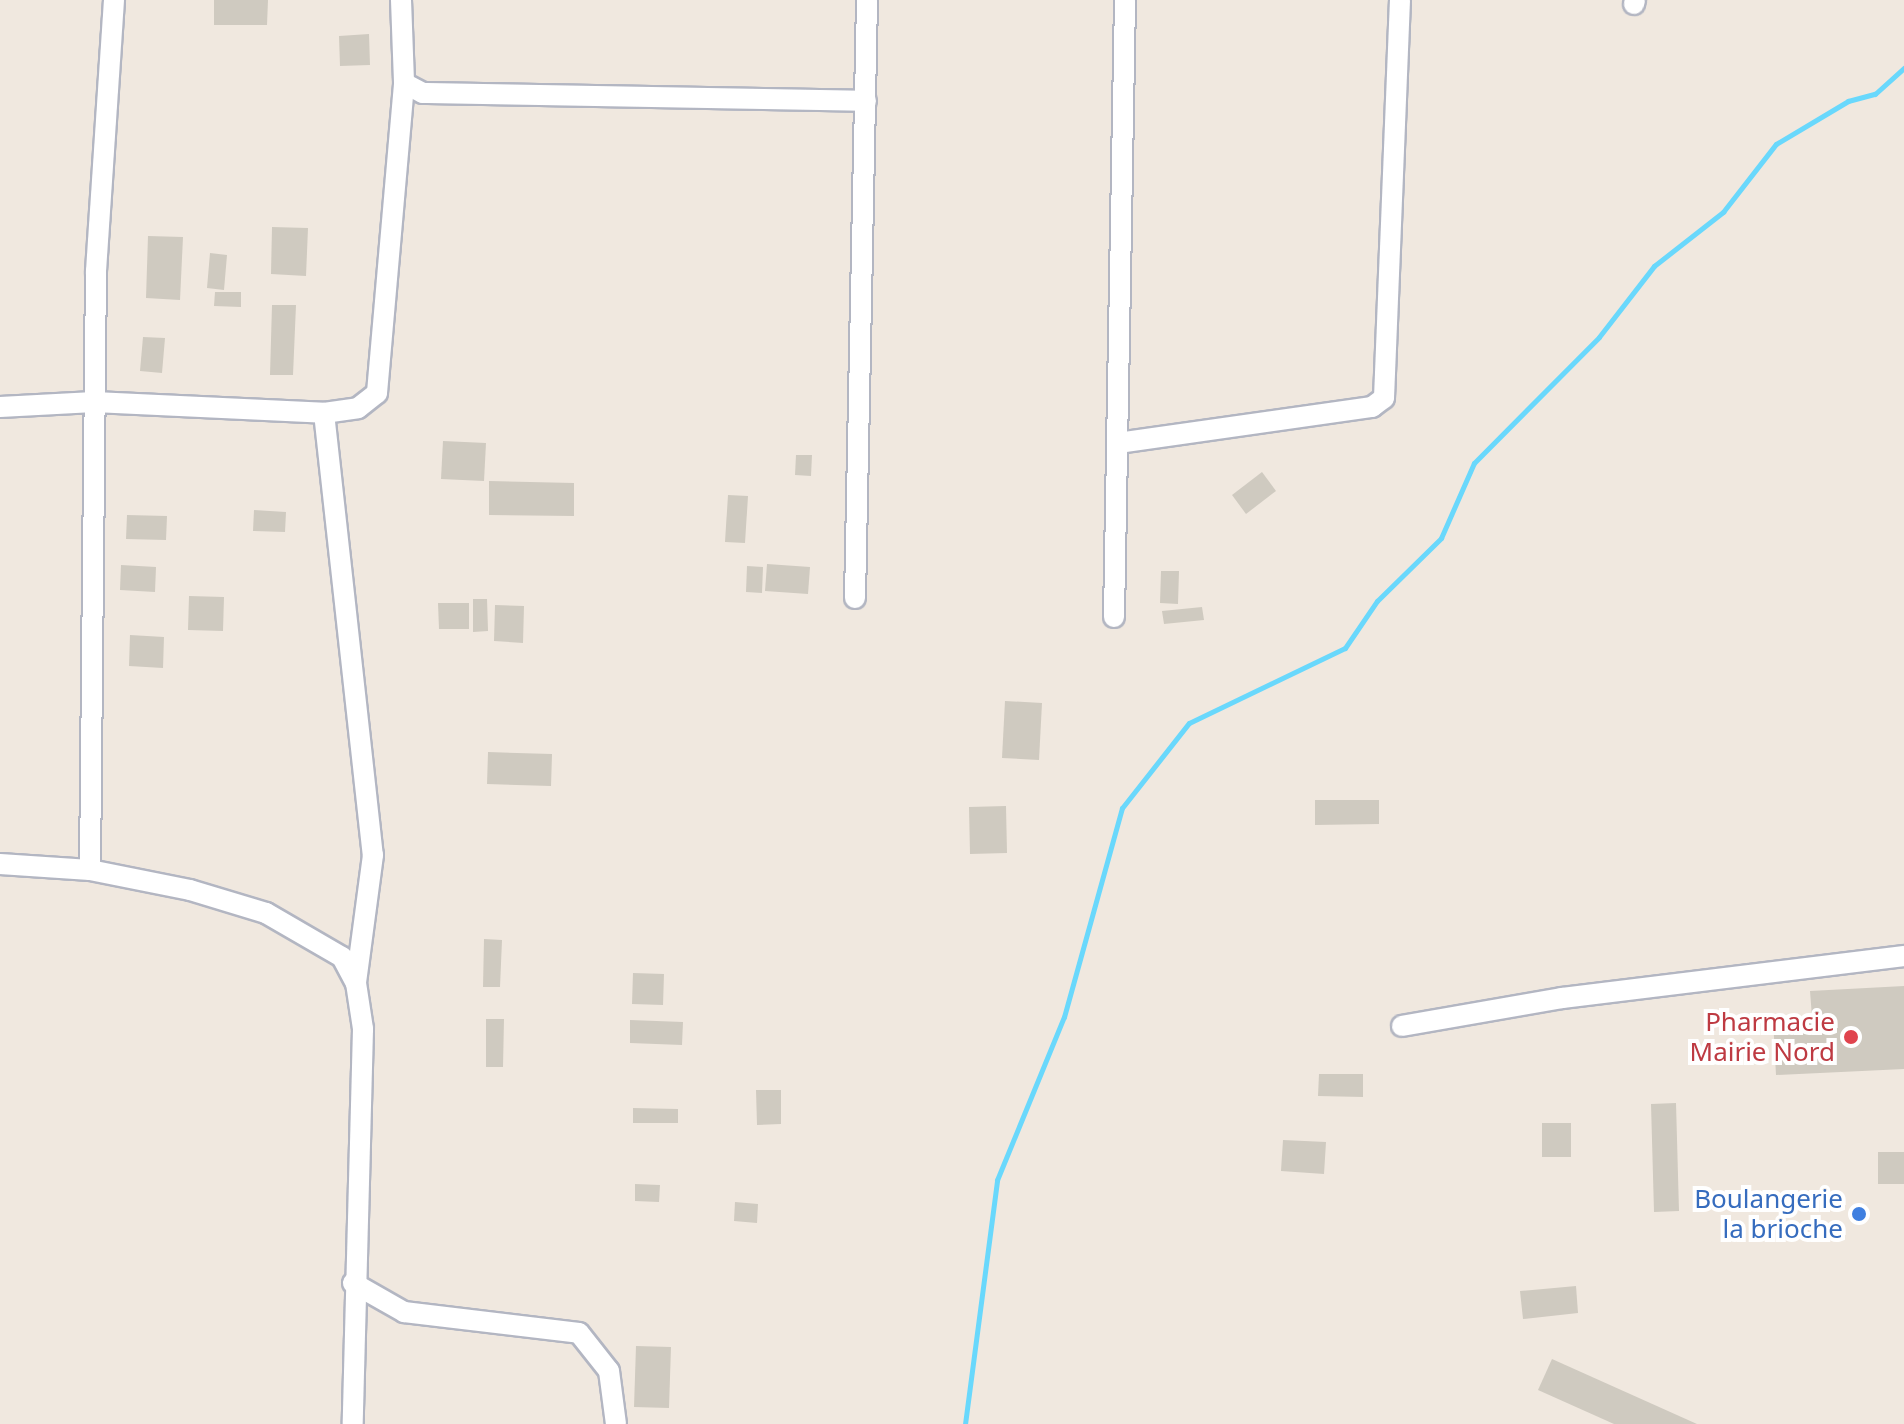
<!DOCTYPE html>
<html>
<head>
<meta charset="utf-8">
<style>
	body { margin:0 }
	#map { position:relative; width:1904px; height:1424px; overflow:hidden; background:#f0e8df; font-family:"Noto Sans",sans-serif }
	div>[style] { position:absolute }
	.stream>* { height:5px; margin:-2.5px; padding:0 2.5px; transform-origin:2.5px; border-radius:2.5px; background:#69d8fc }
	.building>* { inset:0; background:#cfcac0 }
	.roads { filter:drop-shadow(2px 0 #b3b6c2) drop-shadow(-2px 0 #b3b6c2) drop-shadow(0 2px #b3b6c2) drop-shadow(0 -2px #b3b6c2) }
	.street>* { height:20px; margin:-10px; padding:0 10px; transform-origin:10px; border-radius:10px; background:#fff }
	.dots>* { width:22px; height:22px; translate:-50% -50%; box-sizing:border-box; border:4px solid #fff; border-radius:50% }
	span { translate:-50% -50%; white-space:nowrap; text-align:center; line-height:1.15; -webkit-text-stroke:8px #fff; paint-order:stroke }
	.health-label { font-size:26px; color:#be3a42 }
	.right { translate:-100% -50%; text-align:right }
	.shop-label { font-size:26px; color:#366cbe }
</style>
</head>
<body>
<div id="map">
	<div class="stream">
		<i style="left:965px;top:1424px;width:246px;rotate:-82.5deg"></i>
		<i style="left:997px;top:1180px;width:176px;rotate:-67.7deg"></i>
		<i style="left:1064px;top:1017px;width:217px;rotate:-74.5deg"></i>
		<i style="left:1122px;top:808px;width:108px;rotate:-51.8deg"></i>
		<i style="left:1189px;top:723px;width:173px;rotate:-25.7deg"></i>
		<i style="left:1345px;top:648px;width:57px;rotate:-55.8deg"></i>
		<i style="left:1377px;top:601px;width:90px;rotate:-44.5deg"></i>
		<i style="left:1441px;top:538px;width:82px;rotate:-66.3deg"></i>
		<i style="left:1474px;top:463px;width:177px;rotate:-45.2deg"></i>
		<i style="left:1599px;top:337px;width:90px;rotate:-52.2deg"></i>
		<i style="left:1654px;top:266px;width:88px;rotate:-38deg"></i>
		<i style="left:1723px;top:212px;width:86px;rotate:-52.1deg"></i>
		<i style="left:1776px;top:144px;width:84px;rotate:-30.8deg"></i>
		<i style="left:1848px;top:101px;width:28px;rotate:-15deg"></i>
		<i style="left:1875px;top:94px;width:39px;rotate:-42deg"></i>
	</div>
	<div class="building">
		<i style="clip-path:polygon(214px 0,268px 0,267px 25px,214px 25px)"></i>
		<i style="clip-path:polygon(369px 34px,370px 65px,340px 66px,339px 36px)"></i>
		<i style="clip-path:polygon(272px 227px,308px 228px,306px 276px,271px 274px)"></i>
		<i style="clip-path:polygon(148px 236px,183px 237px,180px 300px,146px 298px)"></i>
		<i style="clip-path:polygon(210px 253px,227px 255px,224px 290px,207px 288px)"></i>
		<i style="clip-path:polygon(215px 292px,241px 292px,241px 307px,214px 306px)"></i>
		<i style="clip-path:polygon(272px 305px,296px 305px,293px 375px,270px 375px)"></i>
		<i style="clip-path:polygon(143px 337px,165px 338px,162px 373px,140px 371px)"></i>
		<i style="clip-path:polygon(443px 441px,486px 443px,484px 481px,441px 479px)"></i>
		<i style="clip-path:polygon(796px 455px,812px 455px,811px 476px,795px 475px)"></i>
		<i style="clip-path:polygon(1262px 472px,1276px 491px,1246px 514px,1232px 495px)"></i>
		<i style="clip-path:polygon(489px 481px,574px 483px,574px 516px,489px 515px)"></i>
		<i style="clip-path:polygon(728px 495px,748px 496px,745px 543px,725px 542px)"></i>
		<i style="clip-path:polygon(254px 510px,286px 512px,285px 532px,253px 531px)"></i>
		<i style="clip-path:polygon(127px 515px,167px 516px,166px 540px,126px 539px)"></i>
		<i style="clip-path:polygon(767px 564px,810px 567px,808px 594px,765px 591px)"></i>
		<i style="clip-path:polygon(121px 565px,156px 567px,155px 592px,120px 590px)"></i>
		<i style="clip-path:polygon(747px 566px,763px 567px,762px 593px,746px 592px)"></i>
		<i style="clip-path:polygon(1161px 571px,1179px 571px,1178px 604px,1160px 603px)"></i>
		<i style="clip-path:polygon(189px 596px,224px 597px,223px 631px,188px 630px)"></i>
		<i style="clip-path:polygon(473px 599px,487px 599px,488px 631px,473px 632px)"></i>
		<i style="clip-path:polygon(438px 603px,469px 603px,469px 629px,439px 629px)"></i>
		<i style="clip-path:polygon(495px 605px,524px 606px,523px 643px,494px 641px)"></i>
		<i style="clip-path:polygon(1202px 607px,1204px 620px,1164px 624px,1162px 611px)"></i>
		<i style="clip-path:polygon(130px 635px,164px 637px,163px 668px,129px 666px)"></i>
		<i style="clip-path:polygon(1005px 701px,1042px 703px,1039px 760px,1002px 758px)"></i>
		<i style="clip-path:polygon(488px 752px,552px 754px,551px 786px,487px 784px)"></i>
		<i style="clip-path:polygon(1315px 800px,1379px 800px,1379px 824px,1315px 825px)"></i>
		<i style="clip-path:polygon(1006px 806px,1007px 853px,970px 854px,969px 807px)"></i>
		<i style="clip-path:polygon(484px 939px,502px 940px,500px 987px,483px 987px)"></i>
		<i style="clip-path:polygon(633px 973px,664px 974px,663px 1005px,632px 1004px)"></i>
		<i style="clip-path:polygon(1904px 986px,1904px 1069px,1776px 1075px,1773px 1019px,1812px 1017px,1810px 991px)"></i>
		<i style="clip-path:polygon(486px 1019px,504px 1019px,503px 1067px,486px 1067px)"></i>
		<i style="clip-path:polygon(630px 1020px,683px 1022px,682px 1045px,630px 1043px)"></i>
		<i style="clip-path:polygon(1319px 1074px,1363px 1074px,1363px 1097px,1318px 1096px)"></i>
		<i style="clip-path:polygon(756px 1090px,781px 1090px,781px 1124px,757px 1125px)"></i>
		<i style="clip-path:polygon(1676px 1103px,1679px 1211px,1654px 1212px,1651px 1104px)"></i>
		<i style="clip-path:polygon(633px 1108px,678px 1109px,678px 1123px,633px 1123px)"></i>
		<i style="clip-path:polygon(1542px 1123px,1571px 1123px,1571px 1157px,1542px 1157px)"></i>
		<i style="clip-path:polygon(1283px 1140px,1326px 1142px,1324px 1174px,1281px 1171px)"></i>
		<i style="clip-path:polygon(1878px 1152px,1904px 1152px,1904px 1184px,1878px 1184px)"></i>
		<i style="clip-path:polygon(635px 1184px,660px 1185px,659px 1202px,635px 1201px)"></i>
		<i style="clip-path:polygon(735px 1202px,758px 1204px,757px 1223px,734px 1221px)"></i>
		<i style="clip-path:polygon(1576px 1286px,1578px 1313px,1523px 1319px,1520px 1291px)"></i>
		<i style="clip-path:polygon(636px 1346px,671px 1347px,669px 1408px,634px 1407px)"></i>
		<i style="clip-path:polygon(1552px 1359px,1697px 1424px,1614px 1424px,1538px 1390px)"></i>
	</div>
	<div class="roads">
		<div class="street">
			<i style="left:401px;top:0;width:83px;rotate:87.9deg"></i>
			<i style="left:404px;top:83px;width:21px;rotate:28deg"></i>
			<i style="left:423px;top:93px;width:443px;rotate:1deg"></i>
			<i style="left:1634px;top:4px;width:4px;rotate:-76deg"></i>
			<i style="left:0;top:407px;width:94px;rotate:-3deg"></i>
			<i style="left:94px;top:402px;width:230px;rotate:2.7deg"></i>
			<i style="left:324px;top:413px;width:34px;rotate:-8deg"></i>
			<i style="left:358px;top:408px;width:24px;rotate:-38deg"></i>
			<i style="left:377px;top:393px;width:311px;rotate:-85deg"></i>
			<i style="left:324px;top:413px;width:445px;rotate:83.7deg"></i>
			<i style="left:373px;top:855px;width:129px;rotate:97.6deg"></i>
			<i style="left:1118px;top:443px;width:257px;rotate:-8.1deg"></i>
			<i style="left:1372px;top:407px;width:15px;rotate:-37deg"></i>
			<i style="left:1384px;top:398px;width:398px;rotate:-87.7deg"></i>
			<i style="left:855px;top:598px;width:598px;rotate:-88.85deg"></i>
			<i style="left:1114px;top:617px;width:617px;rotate:-88.98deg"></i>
			<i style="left:0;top:864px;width:90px;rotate:3.8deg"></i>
			<i style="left:90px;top:870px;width:102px;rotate:11.3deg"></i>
			<i style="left:190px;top:890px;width:79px;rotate:16.8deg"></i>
			<i style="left:266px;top:913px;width:88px;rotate:30.1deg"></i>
			<i style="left:342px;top:957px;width:30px;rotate:62deg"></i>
			<i style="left:356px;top:983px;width:47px;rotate:81.3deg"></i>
			<i style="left:363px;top:1029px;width:395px;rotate:91.5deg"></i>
			<i style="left:90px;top:870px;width:599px;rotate:-89.43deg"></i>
			<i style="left:96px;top:271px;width:272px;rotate:-86.2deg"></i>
			<i style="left:1402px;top:1026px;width:162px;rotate:-9.9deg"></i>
			<i style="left:1562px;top:998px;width:345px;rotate:-7deg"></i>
			<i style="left:353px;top:1283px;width:59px;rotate:29.6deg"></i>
			<i style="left:404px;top:1312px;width:176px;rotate:6.8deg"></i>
			<i style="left:579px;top:1333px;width:48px;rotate:51.7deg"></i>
			<i style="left:609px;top:1371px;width:53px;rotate:82.5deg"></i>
		</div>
	</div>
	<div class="dots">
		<i style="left:1851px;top:1037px;background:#e0444e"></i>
		<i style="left:1859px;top:1214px;background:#3f7fe0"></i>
	</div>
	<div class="health-label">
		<span class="right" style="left:1835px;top:1037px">Pharmacie<br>Mairie Nord</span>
	</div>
	<div class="shop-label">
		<span class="right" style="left:1843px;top:1214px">Boulangerie<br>la brioche</span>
	</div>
</div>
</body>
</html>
